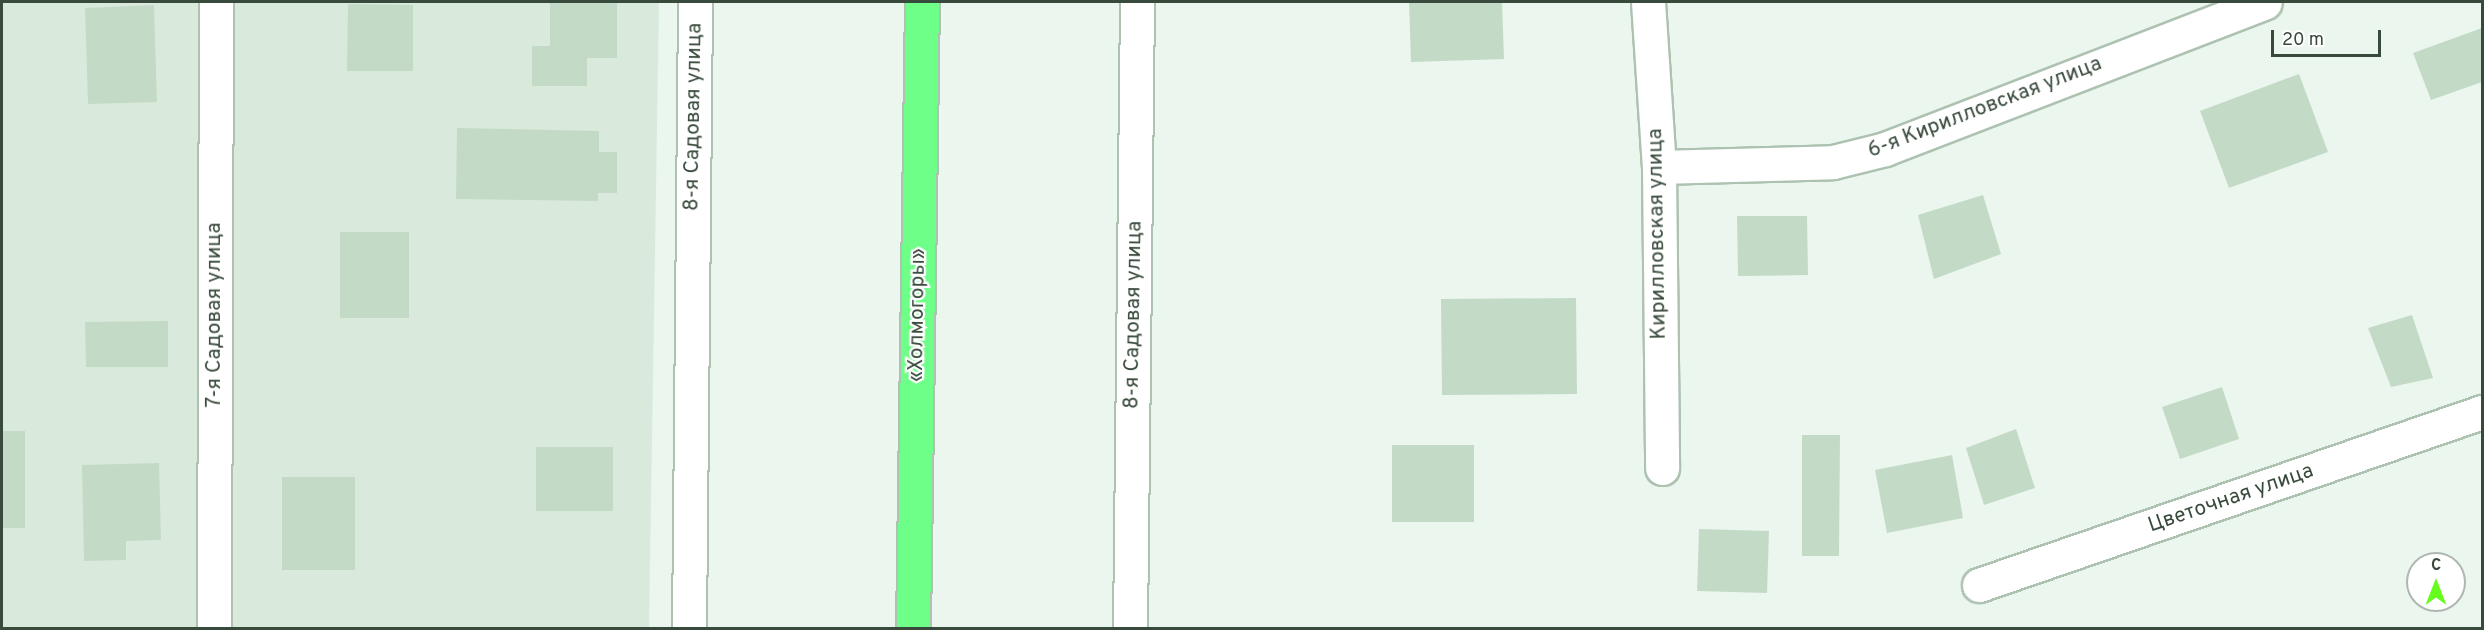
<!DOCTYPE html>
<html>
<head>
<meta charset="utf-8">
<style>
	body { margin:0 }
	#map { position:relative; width:2484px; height:630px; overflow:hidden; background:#ebf6ee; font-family:Overpass,sans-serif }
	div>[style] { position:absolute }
	.residential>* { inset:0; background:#d9eadd }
	.building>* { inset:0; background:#c3dbc6 }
	.roads { filter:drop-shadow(2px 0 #adc2b1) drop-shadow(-2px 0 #adc2b1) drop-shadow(0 2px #adc2b1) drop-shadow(0 -2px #adc2b1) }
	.minor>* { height:33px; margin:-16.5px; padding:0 16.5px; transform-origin:16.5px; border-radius:16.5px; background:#fff }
	.highway>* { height:33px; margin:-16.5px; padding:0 16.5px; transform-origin:16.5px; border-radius:16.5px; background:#6dff88 }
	span { translate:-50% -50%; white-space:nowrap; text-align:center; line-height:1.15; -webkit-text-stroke:4.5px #fff; paint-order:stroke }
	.street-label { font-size:21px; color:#384a3b }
	.frame { position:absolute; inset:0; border:3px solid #384a3b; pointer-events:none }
	.north { position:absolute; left:2406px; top:552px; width:60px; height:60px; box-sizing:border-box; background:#fff; border:2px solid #afb7b1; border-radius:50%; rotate:0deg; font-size:16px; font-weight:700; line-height:24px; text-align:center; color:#384a3b }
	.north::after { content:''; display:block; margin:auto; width:21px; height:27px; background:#65fd1b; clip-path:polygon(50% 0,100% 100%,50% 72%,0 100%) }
	.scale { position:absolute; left:2271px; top:30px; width:110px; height:27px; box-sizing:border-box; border:3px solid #384a3b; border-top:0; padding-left:8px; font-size:18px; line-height:21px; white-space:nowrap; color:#384a3b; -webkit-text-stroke:4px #fff; paint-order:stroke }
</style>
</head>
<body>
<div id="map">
	<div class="residential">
		<i style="clip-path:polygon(2px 2px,659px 2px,649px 628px,2px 628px)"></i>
	</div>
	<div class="building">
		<i style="clip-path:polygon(550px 2px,617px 2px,617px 58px,587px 58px,587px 86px,532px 86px,532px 46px,550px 46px)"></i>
		<i style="clip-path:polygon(1409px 2px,1502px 2px,1504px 59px,1411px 62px)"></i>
		<i style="clip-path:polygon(348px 4px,413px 5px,413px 71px,347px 71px)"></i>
		<i style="clip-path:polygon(154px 5px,157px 102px,88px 104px,85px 8px)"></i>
		<i style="clip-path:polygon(2482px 28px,2482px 82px,2431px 100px,2413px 53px)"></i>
		<i style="clip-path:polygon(2299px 74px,2328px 152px,2229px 188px,2200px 111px)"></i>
		<i style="clip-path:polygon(457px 128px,599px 131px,599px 152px,617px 152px,617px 193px,598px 193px,598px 201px,456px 199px)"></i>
		<i style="clip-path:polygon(1983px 195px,2001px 254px,1934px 279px,1918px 215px)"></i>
		<i style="clip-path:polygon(1737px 216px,1807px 216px,1808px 275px,1738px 276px)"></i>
		<i style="clip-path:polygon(340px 232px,409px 232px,409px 318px,340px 318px)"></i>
		<i style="clip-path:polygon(1576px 298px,1577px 394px,1442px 395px,1441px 299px)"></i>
		<i style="clip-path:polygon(2412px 315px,2433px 378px,2391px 387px,2368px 328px)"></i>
		<i style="clip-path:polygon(168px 321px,168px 367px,86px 367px,85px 322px)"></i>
		<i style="clip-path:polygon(2222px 387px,2239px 439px,2180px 459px,2162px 407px)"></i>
		<i style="clip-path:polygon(2016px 429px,2035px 488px,1984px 505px,1966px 448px)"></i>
		<i style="clip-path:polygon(2px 431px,25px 431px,25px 528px,2px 528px)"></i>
		<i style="clip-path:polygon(1802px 435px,1840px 435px,1839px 556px,1802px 556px)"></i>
		<i style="clip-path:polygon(1392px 445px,1474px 445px,1474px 522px,1392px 522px)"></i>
		<i style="clip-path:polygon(536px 447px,613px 447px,613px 511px,536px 511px)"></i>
		<i style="clip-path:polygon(1952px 455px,1963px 518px,1887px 533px,1875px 470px)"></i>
		<i style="clip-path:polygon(159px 463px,161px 540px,126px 541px,126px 560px,84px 561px,82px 465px)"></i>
		<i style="clip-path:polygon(282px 477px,355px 477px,355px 570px,282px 570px)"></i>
		<i style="clip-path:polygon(1699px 529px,1769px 531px,1767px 593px,1697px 591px)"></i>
	</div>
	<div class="roads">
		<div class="minor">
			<i style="left:1648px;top:2px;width:165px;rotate:86.2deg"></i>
			<i style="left:1659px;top:167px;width:301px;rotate:89.4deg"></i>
			<i style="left:1659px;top:167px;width:174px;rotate:-1.6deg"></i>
			<i style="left:1833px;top:162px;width:54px;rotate:-14deg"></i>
			<i style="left:1885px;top:149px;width:407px;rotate:-21.1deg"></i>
			<i style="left:1979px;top:585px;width:532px;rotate:-18.98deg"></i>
			<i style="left:214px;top:628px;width:626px;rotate:-89.82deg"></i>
			<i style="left:689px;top:628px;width:626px;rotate:-89.45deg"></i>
			<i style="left:1130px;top:628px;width:626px;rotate:-89.36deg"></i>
		</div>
		<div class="highway">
			<i style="left:913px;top:628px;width:626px;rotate:-89.18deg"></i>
		</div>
	</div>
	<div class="street-label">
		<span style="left:1985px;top:108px;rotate:-21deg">6-я Кирилловская улица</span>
		<span style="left:694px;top:117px;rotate:-89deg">8-я Садовая улица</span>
		<span style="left:1658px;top:234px;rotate:-91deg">Кирилловская улица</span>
		<span style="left:215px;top:315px;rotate:-90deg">7-я Садовая улица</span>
		<span style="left:918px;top:315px;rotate:-89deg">«Холмогоры»</span>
		<span style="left:1134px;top:315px;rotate:-89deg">8-я Садовая улица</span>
		<span style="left:2231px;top:499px;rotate:-19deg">Цветочная улица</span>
	</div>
	<div class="frame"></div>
	<div class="north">С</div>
	<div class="scale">20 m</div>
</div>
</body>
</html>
